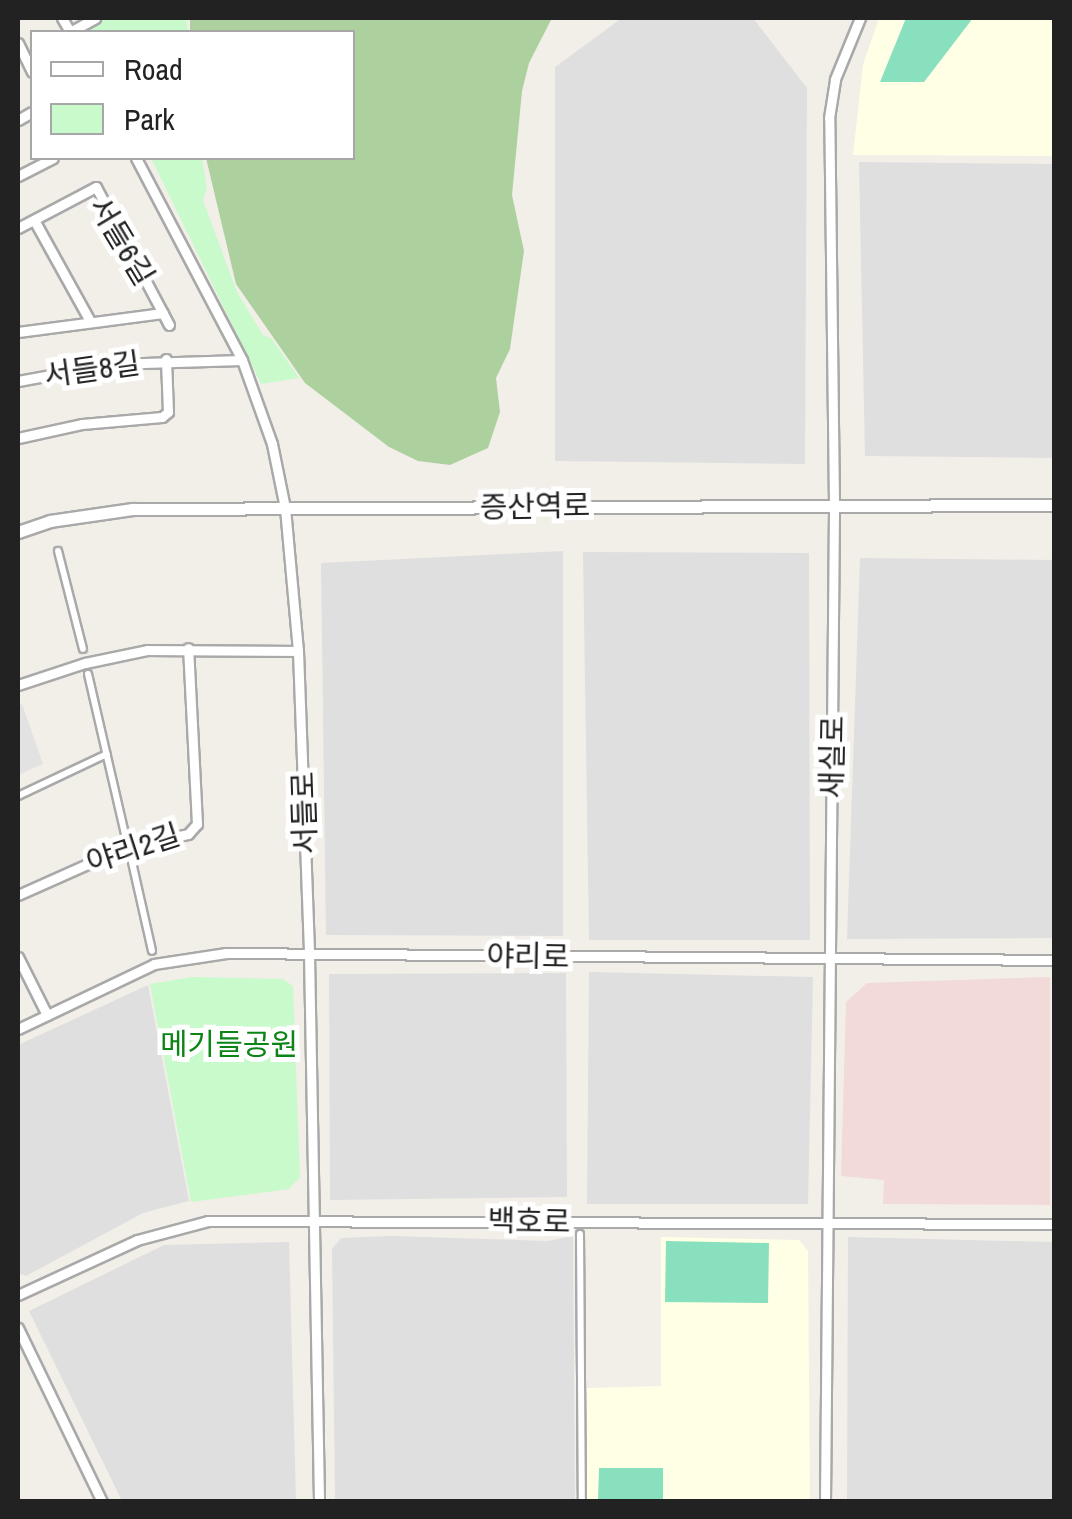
<!DOCTYPE html>
<html>
<head>
<meta charset="utf-8">
<style>
	body { margin:0 }
	#map { position:relative; width:1072px; height:1519px; overflow:hidden; background:#f2efe9; font-family:"Archivo Narrow","Noto Sans KR",sans-serif }
	div>[style] { position:absolute }
	.residential>* { inset:0; background:#e0dfdf }
	.commercial>* { inset:0; background:#f2dad9 }
	.education>* { inset:0; background:#ffffe5 }
	.forest>* { inset:0; background:#add19e }
	.park>* { inset:0; background:#c8facc }
	.pitch>* { inset:0; background:#88e0be }
	.parking>* { inset:0; background:#e2e2e2 }
	.roads { filter:drop-shadow(2px 0 #a9a9a9) drop-shadow(-2px 0 #a9a9a9) drop-shadow(0 2px #a9a9a9) drop-shadow(0 -2px #a9a9a9) }
	.pedestrian>* { height:6px; margin:-3px; padding:0 3px; transform-origin:3px; border-radius:3px; background:#fff }
	.minor>* { height:9px; margin:-4.5px; padding:0 4.5px; transform-origin:4.5px; border-radius:4.5px; background:#fff }
	.tertiary>* { height:11px; margin:-5.5px; padding:0 5.5px; transform-origin:5.5px; border-radius:5.5px; background:#fff }
	span { translate:-50% -50%; white-space:nowrap; text-align:center; line-height:1.15; -webkit-text-stroke:10px #fff; paint-order:stroke }
	.street-label { font-size:30px; color:#222 }
	.park-label { font-size:30px; color:#0c8416 }
	.frame { position:absolute; inset:0; border:20px solid #222; pointer-events:none }
	.legend { position:absolute; left:30px; top:30px; width:325px; height:130px; box-sizing:border-box; background:#fff; border:2px solid #a7a7a7; margin:0; padding:12px 18px; list-style:none; font-size:30px; color:#222 }
	.legend li { display:flex; align-items:center; gap:20px; height:50px }
	.legend b { width:50px; border:2px solid #a7a7a7 }
</style>
</head>
<body>
<div id="map">
	<div class="residential">
		<i style="clip-path:polygon(622px 18px,753px 18px,807px 88px,805px 464px,555px 461px,555px 67px)"></i>
		<i style="clip-path:polygon(859px 162px,1054px 164px,1054px 458px,865px 456px)"></i>
		<i style="clip-path:polygon(563px 551px,563px 936px,326px 935px,321px 563px)"></i>
		<i style="clip-path:polygon(583px 552px,809px 553px,810px 940px,589px 940px)"></i>
		<i style="clip-path:polygon(860px 558px,1054px 560px,1054px 938px,847px 939px)"></i>
		<i style="clip-path:polygon(589px 972px,813px 977px,808px 1204px,587px 1204px)"></i>
		<i style="clip-path:polygon(566px 973px,567px 1197px,330px 1200px,329px 974px)"></i>
		<i style="clip-path:polygon(148px 985px,189px 1201px,143px 1213px,26px 1276px,18px 1273px,18px 1045px)"></i>
		<i style="clip-path:polygon(391px 1236px,548px 1241px,573px 1236px,575px 1501px,335px 1501px,332px 1249px,341px 1238px)"></i>
		<i style="clip-path:polygon(848px 1237px,1054px 1242px,1054px 1501px,847px 1501px)"></i>
		<i style="clip-path:polygon(289px 1242px,296px 1501px,122px 1501px,29px 1311px,164px 1245px)"></i>
	</div>
	<div class="commercial">
		<i style="clip-path:polygon(1050px 977px,1050px 1205px,883px 1204px,884px 1180px,841px 1176px,846px 1002px,867px 983px)"></i>
	</div>
	<div class="education">
		<i style="clip-path:polygon(879px 18px,1054px 18px,1054px 156px,853px 155px,863px 65px)"></i>
		<i style="clip-path:polygon(661px 1237px,799px 1240px,808px 1251px,810px 1501px,587px 1501px,587px 1388px,661px 1386px)"></i>
	</div>
	<div class="forest">
		<i style="clip-path:polygon(190px 18px,552px 18px,529px 63px,522px 91px,512px 195px,524px 251px,510px 349px,496px 378px,500px 412px,488px 448px,450px 465px,418px 461px,389px 447px,305px 383px,236px 284px,206px 158px,352px 158px,352px 32px,190px 32px)"></i>
	</div>
	<div class="park">
		<i style="clip-path:polygon(102px 18px,186px 18px,188px 32px,90px 32px,87px 26px)"></i>
		<i style="clip-path:polygon(151px 158px,202px 158px,207px 189px,203px 200px,237px 292px,263px 335px,272px 339px,299px 378px,261px 384px)"></i>
		<i style="clip-path:polygon(192px 977px,283px 979px,293px 986px,300px 1177px,289px 1189px,191px 1202px,150px 984px)"></i>
	</div>
	<div class="pitch">
		<i style="clip-path:polygon(906px 18px,973px 18px,924px 82px,880px 82px)"></i>
		<i style="clip-path:polygon(666px 1241px,769px 1243px,768px 1303px,665px 1302px)"></i>
		<i style="clip-path:polygon(599px 1468px,663px 1468px,663px 1501px,598px 1501px)"></i>
	</div>
	<div class="parking">
		<i style="clip-path:polygon(22px 704px,43px 764px,18px 775px,18px 707px)"></i>
	</div>
	<div class="roads">
		<div class="pedestrian">
			<i style="left:58px;top:551px;width:101px;rotate:75.7deg"></i>
			<i style="left:88px;top:674px;width:168px;rotate:77deg"></i>
			<i style="left:18px;top:796px;width:98px;rotate:-25.3deg"></i>
			<i style="left:132px;top:862px;width:91px;rotate:77.3deg"></i>
			<i style="left:580px;top:1234px;width:268px;rotate:89.6deg"></i>
		</div>
		<div class="minor">
			<i style="left:62px;top:18px;width:16px;rotate:60deg"></i>
			<i style="left:70px;top:32px;width:29px;rotate:-29deg"></i>
			<i style="left:18px;top:43px;width:32px;rotate:64deg"></i>
			<i style="left:18px;top:120px;width:16px;rotate:-30deg"></i>
			<i style="left:136px;top:158px;width:228px;rotate:62.3deg"></i>
			<i style="left:242px;top:360px;width:89px;rotate:70.3deg"></i>
			<i style="left:272px;top:444px;width:65px;rotate:78.5deg"></i>
			<i style="left:285px;top:508px;width:144px;rotate:84.8deg"></i>
			<i style="left:298px;top:651px;width:303px;rotate:87.9deg"></i>
			<i style="left:309px;top:954px;width:548px;rotate:88.95deg"></i>
			<i style="left:18px;top:176px;width:39px;rotate:-27deg"></i>
			<i style="left:34px;top:220px;width:115px;rotate:61deg"></i>
			<i style="left:18px;top:228px;width:88px;rotate:-27.7deg"></i>
			<i style="left:96px;top:187px;width:156px;rotate:62.1deg"></i>
			<i style="left:18px;top:332px;width:146px;rotate:-7.5deg"></i>
			<i style="left:18px;top:381px;width:95px;rotate:-10.4deg"></i>
			<i style="left:111px;top:364px;width:131px;rotate:-1.7deg"></i>
			<i style="left:18px;top:438px;width:66px;rotate:-12.3deg"></i>
			<i style="left:82px;top:424px;width:80px;rotate:-5deg"></i>
			<i style="left:162px;top:417px;width:8px;rotate:-40deg"></i>
			<i style="left:168px;top:412px;width:53px;rotate:-92.2deg"></i>
			<i style="left:18px;top:685px;width:71px;rotate:-18.2deg"></i>
			<i style="left:85px;top:663px;width:63px;rotate:-11.8deg"></i>
			<i style="left:147px;top:650px;width:151px;rotate:0.4deg"></i>
			<i style="left:18px;top:895px;width:120px;rotate:-24deg"></i>
			<i style="left:128px;top:846px;width:61px;rotate:-11.3deg"></i>
			<i style="left:188px;top:834px;width:13px;rotate:-48deg"></i>
			<i style="left:197px;top:824px;width:176px;rotate:-92.9deg"></i>
			<i style="left:18px;top:957px;width:65px;rotate:63.4deg"></i>
			<i style="left:18px;top:1029px;width:151px;rotate:-25.5deg"></i>
			<i style="left:154px;top:964px;width:73px;rotate:-8.7deg"></i>
			<i style="left:226px;top:953px;width:828px;rotate:0.48deg"></i>
			<i style="left:18px;top:1295px;width:131px;rotate:-24.8deg"></i>
			<i style="left:137px;top:1240px;width:73px;rotate:-15deg"></i>
			<i style="left:208px;top:1221px;width:846px;rotate:0.2deg"></i>
			<i style="left:18px;top:1328px;width:193px;rotate:64.2deg"></i>
			<i style="left:825px;top:1502px;width:999px;rotate:-89.48deg"></i>
			<i style="left:834px;top:503px;width:385px;rotate:-90.7deg"></i>
			<i style="left:829px;top:118px;width:39px;rotate:-81deg"></i>
			<i style="left:835px;top:79px;width:66px;rotate:-67.7deg"></i>
		</div>
		<div class="tertiary">
			<i style="left:18px;top:532px;width:34px;rotate:-19deg"></i>
			<i style="left:50px;top:521px;width:83px;rotate:-8.3deg"></i>
			<i style="left:132px;top:509px;width:922px;rotate:-0.25deg"></i>
		</div>
	</div>
	<div class="street-label">
		<span style="left:122px;top:241px;rotate:59deg">서들6길</span>
		<span style="left:92px;top:369px;rotate:-8deg">서들8길</span>
		<span style="left:535px;top:506px;rotate:-1deg">증산역로</span>
		<span style="left:832px;top:757px;rotate:-89deg">새실로</span>
		<span style="left:304px;top:813px;rotate:-92deg">서들로</span>
		<span style="left:133px;top:848px;rotate:-18deg">야리2길</span>
		<span style="left:528px;top:956px;rotate:1deg">야리로</span>
		<span style="left:529px;top:1221px;rotate:1deg">백호로</span>
	</div>
	<div class="park-label">
		<span style="left:229px;top:1044px">메기들공원</span>
	</div>
	<div class="frame"></div>
	<ul class="legend">
	<li><b style="height:12px;background:#fff"></b>Road</li>
	<li><b style="height:28px;background:#c8facc"></b>Park</li>
	</ul>
</div>
</body>
</html>
